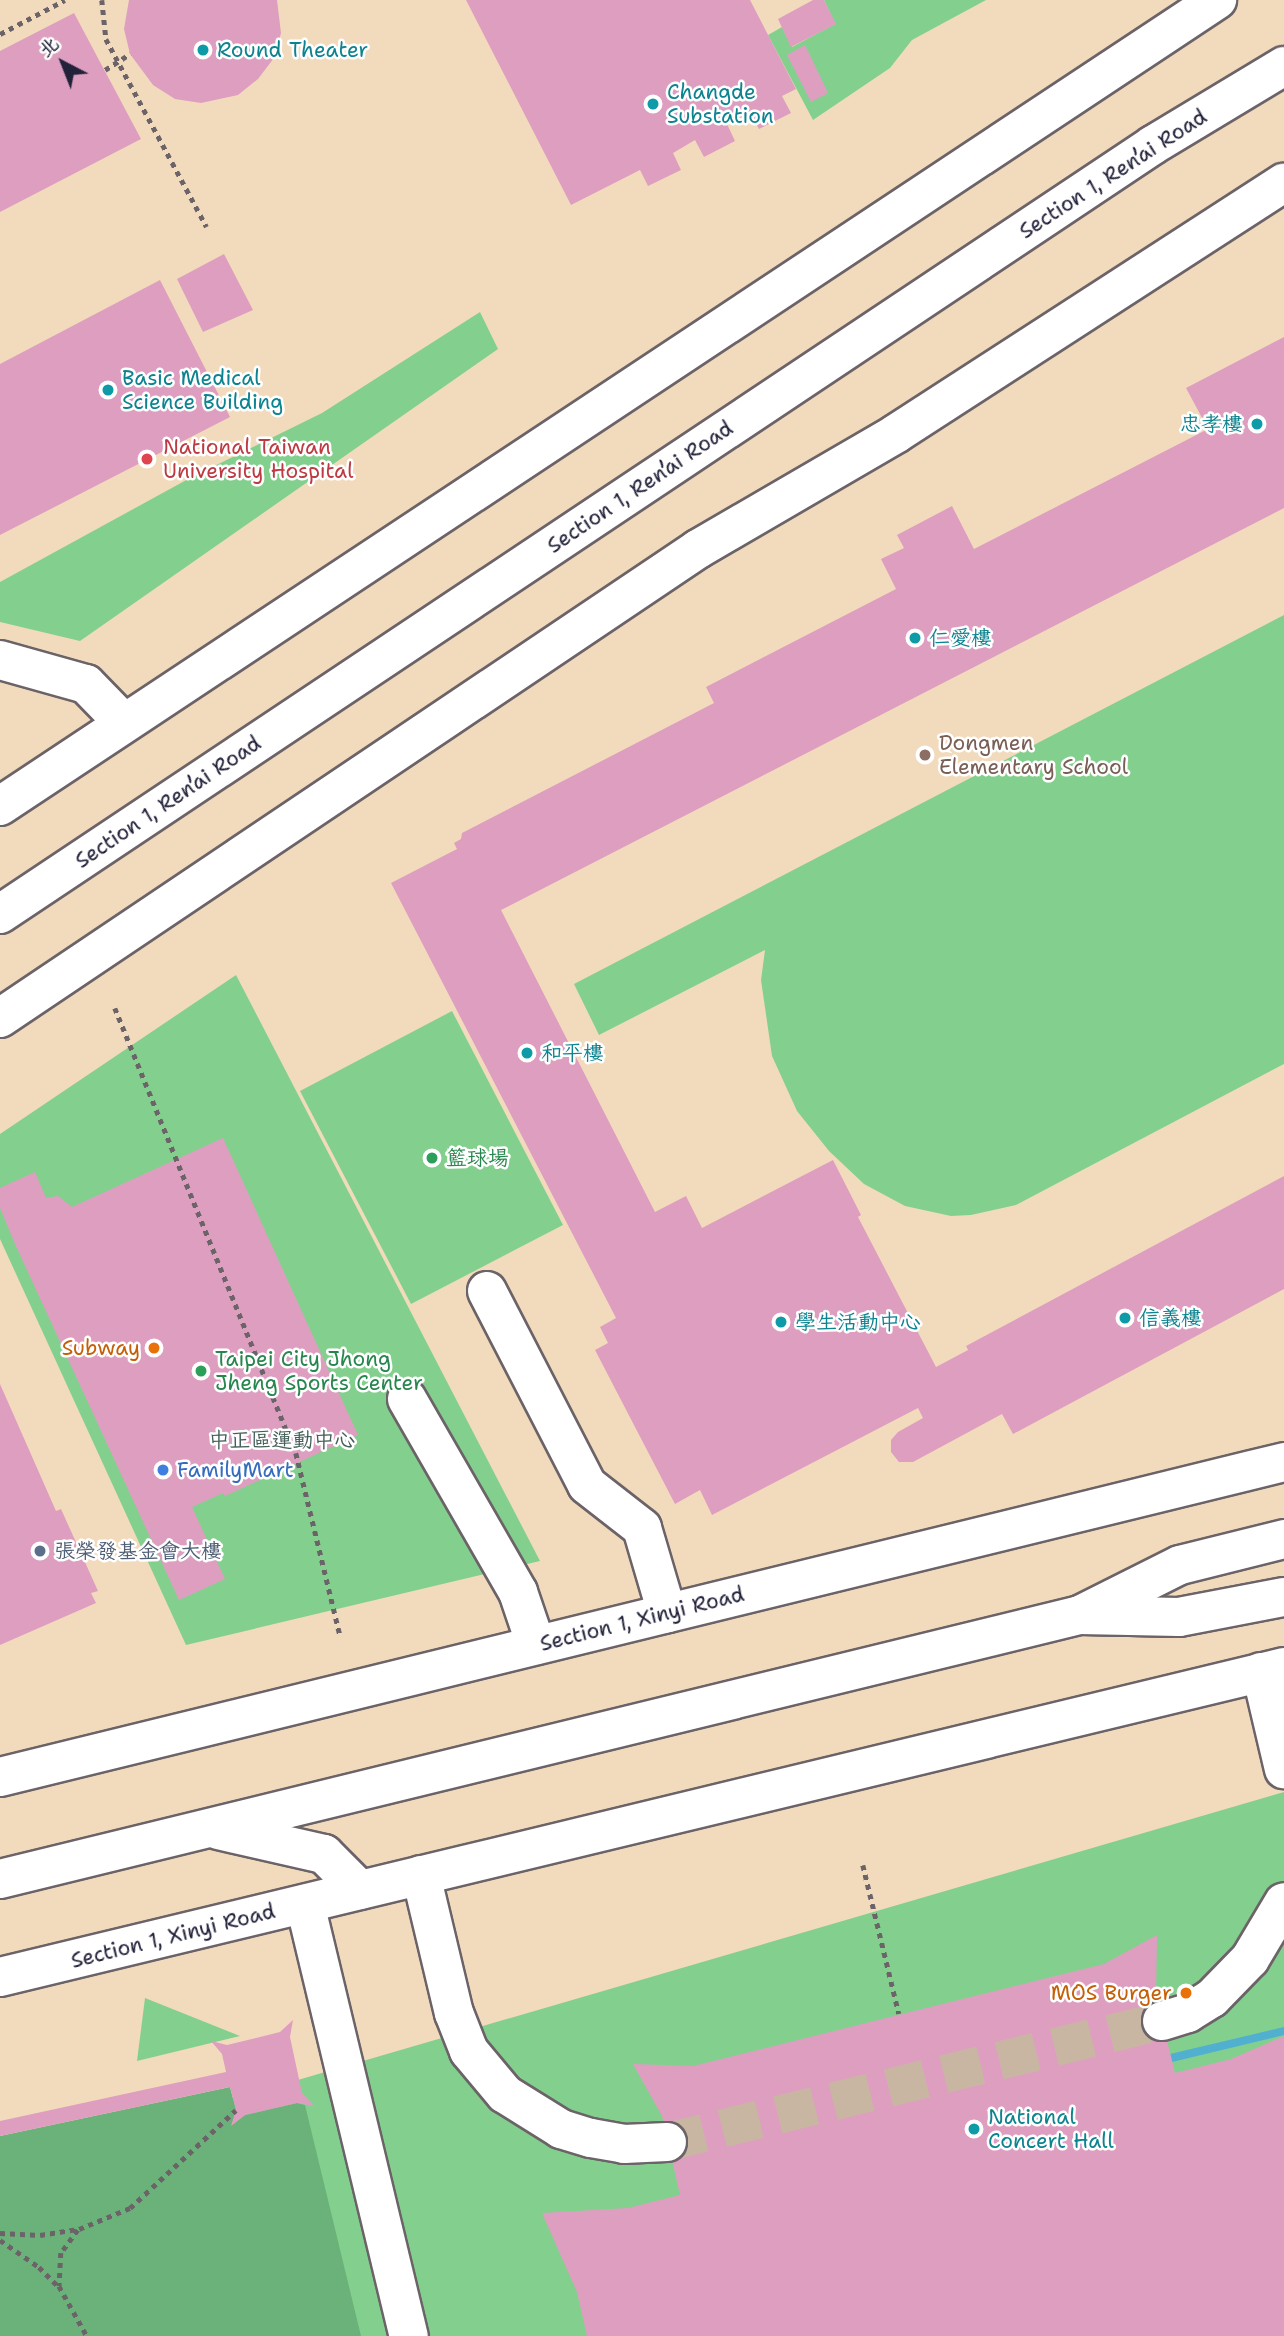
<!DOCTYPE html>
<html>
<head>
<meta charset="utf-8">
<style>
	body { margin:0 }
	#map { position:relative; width:1284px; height:2336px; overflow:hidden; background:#f2dbbc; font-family:"Shantell Sans","LXGW WenKai TC",sans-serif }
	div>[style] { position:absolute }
	.green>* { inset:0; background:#83d08e }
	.forest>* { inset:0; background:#6ab279 }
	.water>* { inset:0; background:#51b0cf }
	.building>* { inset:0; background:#de9ec0 }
	.minor-tunnel>* { height:38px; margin-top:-19px; transform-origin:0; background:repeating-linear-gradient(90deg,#c8b6a2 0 38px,transparent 0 57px) }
	.path>* { height:4.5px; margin-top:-2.25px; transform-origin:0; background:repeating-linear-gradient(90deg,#6b6368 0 5px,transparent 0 10px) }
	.roads { filter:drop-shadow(2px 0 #6b6368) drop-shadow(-2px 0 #6b6368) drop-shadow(0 2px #6b6368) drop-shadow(0 -2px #6b6368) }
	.minor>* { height:38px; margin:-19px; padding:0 19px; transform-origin:19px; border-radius:19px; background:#fff }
	.major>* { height:38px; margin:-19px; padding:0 19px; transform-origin:19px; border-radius:19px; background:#fff }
	.dots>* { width:19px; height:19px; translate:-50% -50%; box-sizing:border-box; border:4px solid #fff; border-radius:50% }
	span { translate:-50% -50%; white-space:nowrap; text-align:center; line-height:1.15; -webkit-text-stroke:5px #fff; paint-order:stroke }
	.culture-label { font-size:21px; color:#0d838f }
	.left { translate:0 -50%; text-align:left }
	.right { translate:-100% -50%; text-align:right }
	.street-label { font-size:21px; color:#22223b }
	.health-label { font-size:21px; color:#be3a42 }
	.education-label { font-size:21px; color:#785e54 }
	.leisure-label { font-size:21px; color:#27864d }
	.food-label { font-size:21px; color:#c56008 }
	.park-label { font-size:21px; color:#445f58 }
	.shop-label { font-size:21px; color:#366cbe }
	.service-label { font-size:21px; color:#4e5e75 }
	.north { position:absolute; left:28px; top:28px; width:70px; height:70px; -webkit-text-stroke:5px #fff; paint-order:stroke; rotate:318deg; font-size:19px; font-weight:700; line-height:28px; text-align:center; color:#22223b }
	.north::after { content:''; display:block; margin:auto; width:24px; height:32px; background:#22223b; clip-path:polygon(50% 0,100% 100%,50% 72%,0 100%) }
</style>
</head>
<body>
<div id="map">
	<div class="green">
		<i style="clip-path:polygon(824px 0,986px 0,912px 40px,890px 68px,813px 120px,768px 35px,782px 27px,792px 47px,835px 24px)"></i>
		<i style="clip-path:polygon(480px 312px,498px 349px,80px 641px,0 622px,0 582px,190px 478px,322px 413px)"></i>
		<i style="clip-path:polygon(1284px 615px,1284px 1064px,1016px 1205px,971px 1215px,951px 1216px,905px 1206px,864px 1184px,829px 1151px,797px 1111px,772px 1056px,761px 980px,765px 950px,599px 1035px,574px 984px)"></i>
		<i style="clip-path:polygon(236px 975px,540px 1561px,186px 1645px,0 1239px,0 1134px)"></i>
		<i style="clip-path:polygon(452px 1011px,563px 1225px,411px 1304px,300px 1091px)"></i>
		<i style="clip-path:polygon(1284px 1792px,1284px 2336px,0 2336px,0 2157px,209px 2106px)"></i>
		<i style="clip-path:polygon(145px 1998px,240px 2036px,137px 2061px)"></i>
	</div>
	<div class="forest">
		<i style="clip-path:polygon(230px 2087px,236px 2110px,232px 2125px,245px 2115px,297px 2103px,305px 2105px,361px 2336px,0 2336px,0 2136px)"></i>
	</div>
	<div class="water">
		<i style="clip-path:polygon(1284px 2027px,1284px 2035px,1172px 2062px,1170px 2054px)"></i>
	</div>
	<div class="building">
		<i style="clip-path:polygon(129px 0,277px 0,281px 33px,274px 58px,258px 79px,238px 95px,201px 103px,175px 99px,153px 85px,130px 54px,124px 29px)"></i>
		<i style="clip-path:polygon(466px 0,750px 0,796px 89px,782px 96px,791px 113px,759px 129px,750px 113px,727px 124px,735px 141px,704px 157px,695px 140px,673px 153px,681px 170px,648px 186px,640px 170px,571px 205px)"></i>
		<i style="clip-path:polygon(813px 0,824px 0,836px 24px,791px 47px,778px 19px)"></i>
		<i style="clip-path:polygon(74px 13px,141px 139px,0 212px,0 51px)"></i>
		<i style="clip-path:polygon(805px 45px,828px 93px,811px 102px,787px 55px)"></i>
		<i style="clip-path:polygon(224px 254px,253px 310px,203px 332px,177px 279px)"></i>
		<i style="clip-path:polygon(160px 280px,230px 417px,0 535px,0 364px)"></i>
		<i style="clip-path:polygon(1284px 337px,1284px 508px,501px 910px,655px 1212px,686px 1196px,702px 1228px,833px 1160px,861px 1215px,858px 1217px,936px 1367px,968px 1350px,966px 1346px,1284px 1176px,1284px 1289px,1013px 1434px,1002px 1414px,913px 1462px,899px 1462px,891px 1452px,891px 1440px,898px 1432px,923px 1418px,918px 1408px,712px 1515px,700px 1490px,675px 1504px,595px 1350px,608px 1343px,600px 1327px,616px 1318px,391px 883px,457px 849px,454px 843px,461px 839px,462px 833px,714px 703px,706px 687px,896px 589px,881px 559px,904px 548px,897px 535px,952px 506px,974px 549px,1208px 429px,1186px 388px)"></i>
		<i style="clip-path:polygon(223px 1138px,358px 1435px,225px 1496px,223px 1493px,192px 1507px,225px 1579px,179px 1600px,15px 1244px,0 1208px,0 1188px,35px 1172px,46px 1198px,58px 1196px,72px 1207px)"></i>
		<i style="clip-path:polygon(0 1384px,56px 1511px,61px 1509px,98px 1591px,91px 1593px,96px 1603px,0 1645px)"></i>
		<i style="clip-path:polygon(1157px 1935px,1156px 1995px,1175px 2073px,1231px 2059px,1284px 2036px,1284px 2336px,587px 2336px,577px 2292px,542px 2213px,628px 2208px,680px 2195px,662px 2116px,633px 2064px,693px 2066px,1104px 1964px)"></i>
		<i style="clip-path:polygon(293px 2020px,290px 2037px,302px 2093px,314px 2106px,297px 2103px,245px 2115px,231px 2126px,236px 2110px,230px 2087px,0 2136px,0 2121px,226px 2072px,222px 2054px,211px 2041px,227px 2045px,280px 2032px)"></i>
	</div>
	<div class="minor-tunnel">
		<i style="left:667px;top:2142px;width:510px;rotate:-13.74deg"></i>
	</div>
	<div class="path">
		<i style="left:102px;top:0;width:39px;rotate:84deg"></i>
		<i style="left:106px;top:39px;width:213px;rotate:61.8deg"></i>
		<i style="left:0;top:34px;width:73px;rotate:-27.6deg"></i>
		<i style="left:105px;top:70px;width:30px;rotate:-33deg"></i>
		<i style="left:115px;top:1008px;width:480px;rotate:67.9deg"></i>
		<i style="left:296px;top:1453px;width:187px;rotate:76.4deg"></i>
		<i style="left:863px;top:1865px;width:153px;rotate:76.4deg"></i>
		<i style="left:78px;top:2230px;width:29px;rotate:126deg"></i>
		<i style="left:61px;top:2253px;width:33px;rotate:93deg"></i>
		<i style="left:59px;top:2286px;width:57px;rotate:60.8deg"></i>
		<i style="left:0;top:2233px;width:40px;rotate:2.9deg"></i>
		<i style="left:40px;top:2235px;width:39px;rotate:-9deg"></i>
		<i style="left:79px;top:2229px;width:55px;rotate:-22.4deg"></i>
		<i style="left:130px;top:2208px;width:144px;rotate:-42.8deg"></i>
		<i style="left:0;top:2240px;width:47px;rotate:34.7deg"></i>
		<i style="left:39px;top:2267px;width:27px;rotate:45deg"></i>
	</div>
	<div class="roads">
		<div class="minor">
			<i style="left:0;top:660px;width:89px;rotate:15.6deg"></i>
			<i style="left:86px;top:684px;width:54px;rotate:45.7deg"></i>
			<i style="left:487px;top:1291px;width:218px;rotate:62.7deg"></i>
			<i style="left:587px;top:1485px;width:70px;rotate:38deg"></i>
			<i style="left:642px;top:1528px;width:89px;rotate:73.6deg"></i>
			<i style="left:407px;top:1399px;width:223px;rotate:60.1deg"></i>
			<i style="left:518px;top:1592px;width:56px;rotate:71.2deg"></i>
			<i style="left:1080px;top:1615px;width:112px;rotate:-26.6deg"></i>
			<i style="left:1180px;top:1565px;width:107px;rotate:-14deg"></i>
			<i style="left:1261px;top:1672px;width:100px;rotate:76.7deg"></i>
			<i style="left:421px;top:1875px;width:142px;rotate:76.6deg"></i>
			<i style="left:454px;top:2013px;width:41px;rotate:68.5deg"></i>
			<i style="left:469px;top:2051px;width:56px;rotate:50.1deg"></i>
			<i style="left:505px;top:2094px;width:66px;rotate:32deg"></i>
			<i style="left:561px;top:2129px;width:31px;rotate:17deg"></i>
			<i style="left:591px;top:2138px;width:34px;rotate:10deg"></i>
			<i style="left:624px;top:2144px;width:43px;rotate:-2.7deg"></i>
			<i style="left:305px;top:1904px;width:444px;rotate:76.5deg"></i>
			<i style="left:1162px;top:2021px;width:27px;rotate:-17deg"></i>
			<i style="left:1188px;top:2013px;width:28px;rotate:-32deg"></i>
			<i style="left:1212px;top:1998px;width:54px;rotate:-45.7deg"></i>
			<i style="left:1250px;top:1959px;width:66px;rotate:-59.2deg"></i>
		</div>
		<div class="major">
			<i style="left:0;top:806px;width:1460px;rotate:-33.52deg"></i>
			<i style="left:0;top:914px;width:1386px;rotate:-33.7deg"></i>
			<i style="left:1153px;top:145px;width:153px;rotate:-31.1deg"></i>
			<i style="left:0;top:1018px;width:841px;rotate:-33.9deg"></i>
			<i style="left:698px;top:549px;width:230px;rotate:-30.2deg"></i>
			<i style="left:897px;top:433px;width:461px;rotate:-32.9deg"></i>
			<i style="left:0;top:1777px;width:1322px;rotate:-13.78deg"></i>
			<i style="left:218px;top:1830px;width:109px;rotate:12.8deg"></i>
			<i style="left:324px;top:1854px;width:51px;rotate:45deg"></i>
			<i style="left:0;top:1879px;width:1112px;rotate:-13.74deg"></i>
			<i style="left:1080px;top:1615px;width:99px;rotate:1.2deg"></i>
			<i style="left:1179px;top:1617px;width:107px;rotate:-10.8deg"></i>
			<i style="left:0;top:1977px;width:1321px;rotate:-13.57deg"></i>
		</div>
	</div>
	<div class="dots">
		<i style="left:203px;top:50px;background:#0f9aa8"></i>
		<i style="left:653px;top:104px;background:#0f9aa8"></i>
		<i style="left:108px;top:390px;background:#0f9aa8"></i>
		<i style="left:1257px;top:424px;background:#0f9aa8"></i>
		<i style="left:147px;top:459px;background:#e0444e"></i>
		<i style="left:915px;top:638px;background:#0f9aa8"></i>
		<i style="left:925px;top:755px;background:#8d6e63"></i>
		<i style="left:527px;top:1053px;background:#0f9aa8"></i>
		<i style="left:432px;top:1158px;background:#2e9e5b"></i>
		<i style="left:1125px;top:1318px;background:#0f9aa8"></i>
		<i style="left:781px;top:1322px;background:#0f9aa8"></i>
		<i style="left:154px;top:1348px;background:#e8710a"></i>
		<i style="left:201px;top:1371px;background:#2e9e5b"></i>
		<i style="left:163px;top:1470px;background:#3f7fe0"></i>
		<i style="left:40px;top:1551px;background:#5c6f8a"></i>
		<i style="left:1186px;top:1993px;background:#e8710a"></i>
		<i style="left:974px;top:2129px;background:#0f9aa8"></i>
	</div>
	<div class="culture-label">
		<span class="left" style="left:217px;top:50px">Round Theater</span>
		<span class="left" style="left:667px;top:104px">Changde<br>Substation</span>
		<span class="left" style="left:122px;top:390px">Basic Medical<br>Science Building</span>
		<span class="right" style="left:1243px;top:424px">忠孝樓</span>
		<span class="left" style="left:929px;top:638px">仁愛樓</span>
		<span class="left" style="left:541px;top:1053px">和平樓</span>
		<span class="left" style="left:1139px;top:1318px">信義樓</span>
		<span class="left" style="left:795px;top:1322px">學生活動中心</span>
		<span class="left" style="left:988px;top:2129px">National<br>Concert Hall</span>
	</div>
	<div class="street-label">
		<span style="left:1113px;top:174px;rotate:-33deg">Section 1, Ren’ai Road</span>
		<span style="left:640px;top:487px;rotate:-34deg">Section 1, Ren’ai Road</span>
		<span style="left:168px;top:802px;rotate:-34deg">Section 1, Ren’ai Road</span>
		<span style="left:642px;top:1619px;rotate:-14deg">Section 1, Xinyi Road</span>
		<span style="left:173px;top:1936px;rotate:-14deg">Section 1, Xinyi Road</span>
	</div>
	<div class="health-label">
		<span class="left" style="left:163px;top:459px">National Taiwan<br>University Hospital</span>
	</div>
	<div class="education-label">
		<span class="left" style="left:939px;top:755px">Dongmen<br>Elementary School</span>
	</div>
	<div class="leisure-label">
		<span class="left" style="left:446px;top:1158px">籃球場</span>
		<span class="left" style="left:215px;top:1371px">Taipei City Jhong<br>Jheng Sports Center</span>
	</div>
	<div class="food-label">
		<span class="right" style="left:140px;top:1348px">Subway</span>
		<span class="right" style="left:1172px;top:1993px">MOS Burger</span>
	</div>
	<div class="park-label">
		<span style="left:282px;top:1440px">中正區運動中心</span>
	</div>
	<div class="shop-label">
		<span class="left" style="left:177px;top:1470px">FamilyMart</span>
	</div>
	<div class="service-label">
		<span class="left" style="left:54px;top:1551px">張榮發基金會大樓</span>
	</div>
	<div class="north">北</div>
</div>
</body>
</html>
